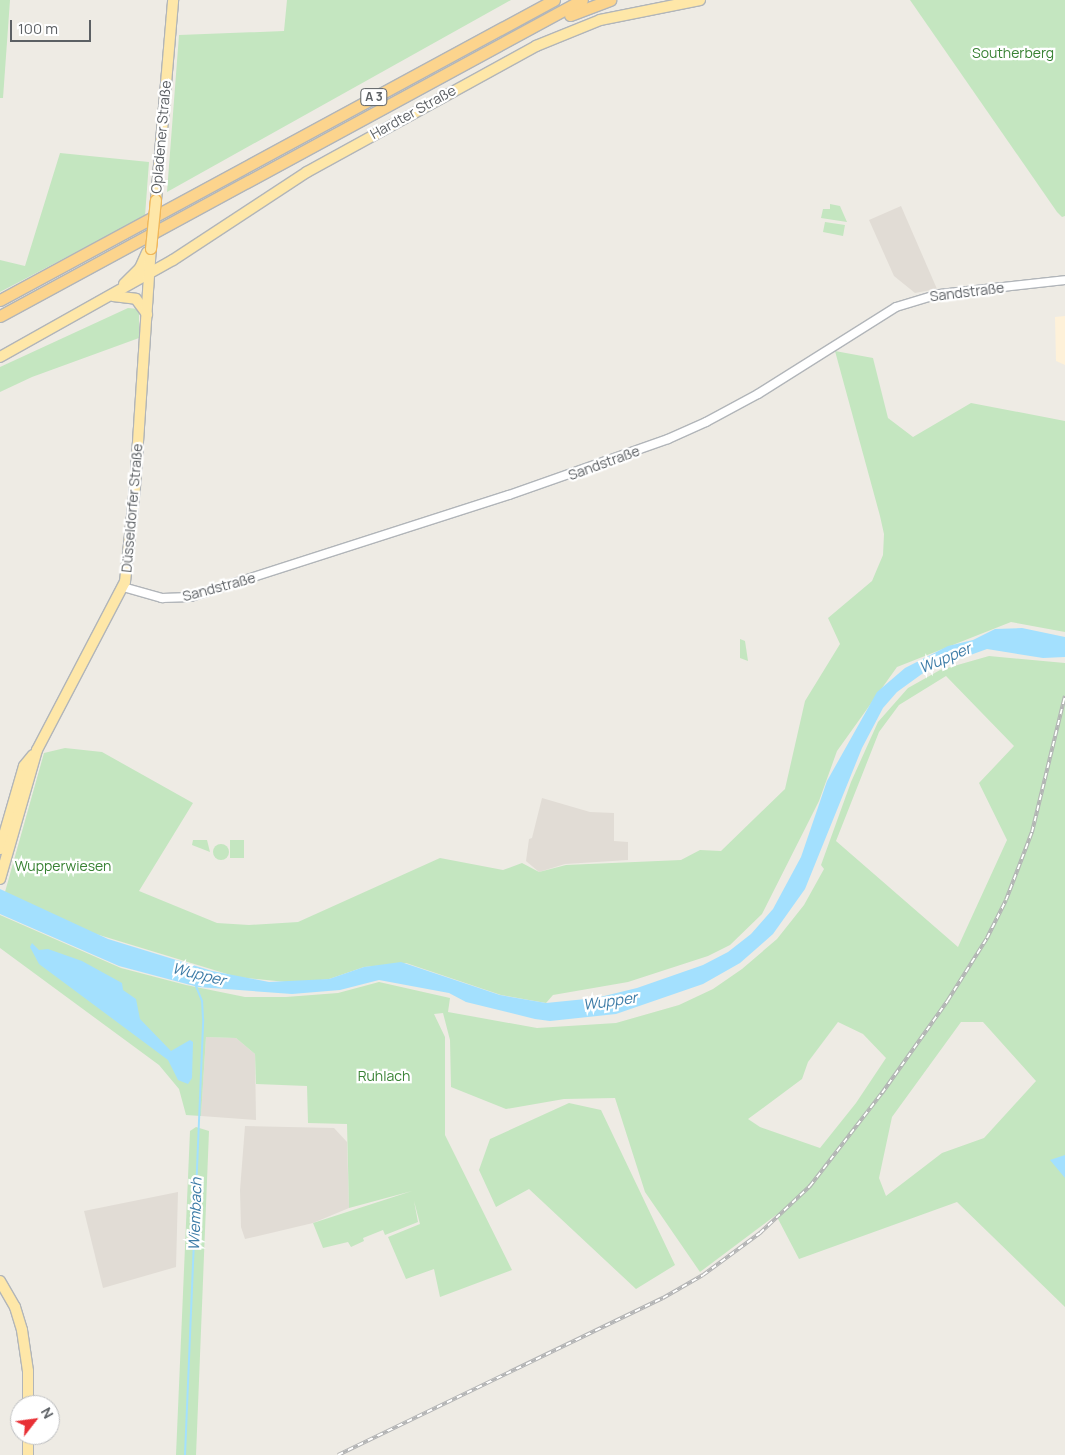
<!DOCTYPE html>
<html>
<head>
<meta charset="utf-8">
<style>
	body { margin:0 }
	#map { position:relative; width:1065px; height:1455px; overflow:hidden; background:#eeebe4; font-family:Manrope,sans-serif }
	div>[style] { position:absolute }
	.commercial>* { inset:0; background:#fef1d9 }
	.education>* { inset:0; background:#e1dcd5 }
	.green>* { inset:0; background:#c4e6c0 }
	.round { border-radius:50% }
	.water>* { inset:0; background:#a3e0fe }
	.stream>* { height:2px; margin:-1px; padding:0 1px; transform-origin:1px; border-radius:1px; background:#a3e0fe }
	.roads { filter:drop-shadow(1px 0 #b1b5b9) drop-shadow(-1px 0 #b1b5b9) drop-shadow(0 1px #b1b5b9) drop-shadow(0 -1px #b1b5b9) }
	.minor>* { height:8px; margin:-4px; padding:0 4px; transform-origin:4px; border-radius:4px; background:#fff }
	.major>* { height:10px; margin:-5px; padding:0 5px; transform-origin:5px; border-radius:5px; background:#fee7a8 }
	.highway>* { height:11px; margin:-5.5px; padding:0 5.5px; transform-origin:5.5px; border-radius:5.5px; background:#fcd48d }
	.rail>* { height:4px; margin-top:-2px; transform-origin:0; background:repeating-linear-gradient(90deg,#fff 0 5.5px,#b2b3b4 0 11px); box-sizing:border-box; border-block:1px solid #b2b3b4 }
	.bridges { filter:drop-shadow(1px 0 #f0b75a) drop-shadow(-1px 0 #f0b75a) drop-shadow(0 1px #f0b75a) drop-shadow(0 -1px #f0b75a) }
	.major-bridge>* { height:10px; margin:-5px; padding:0 5px; transform-origin:5px; border-radius:5px; background:#fee7a8 }
	span { translate:-50% -50%; white-space:nowrap; text-align:center; line-height:1.15; -webkit-text-stroke:4.5px #fff; paint-order:stroke }
	.shield-label span { padding:1px 4px; background:#fff; border:1px solid; border-radius:4px; -webkit-text-stroke-width:0 }
	.shield-label { font-size:12px; color:#5c6064; font-weight:700 }
	.park-label { font-size:14px; color:#398234 }
	.street-label { font-size:14px; color:#5c6064 }
	.water-label { font-size:15px; color:#3d7ca7; font-style:italic }
	.north { position:absolute; left:10px; top:1395px; width:50px; height:50px; box-sizing:border-box; background:#fff; border:1px solid #bebfc1; border-radius:50%; rotate:60deg; font-size:14px; font-weight:700; line-height:20px; text-align:center; color:#5c6064 }
	.north::after { content:''; display:block; margin:auto; width:18px; height:22px; background:#e83035; clip-path:polygon(50% 0,100% 100%,50% 72%,0 100%) }
	.scale { position:absolute; left:10px; top:20px; width:81px; height:22px; box-sizing:border-box; border:2px solid #5c6064; border-top:0; padding-left:6px; font-size:15px; line-height:18px; white-space:nowrap; color:#5c6064; -webkit-text-stroke:4px #fff; paint-order:stroke }
</style>
</head>
<body>
<div id="map">
	<div class="commercial">
		<i style="clip-path:polygon(1065px 316px,1065px 365px,1056px 361px,1055px 317px)"></i>
	</div>
	<div class="education">
		<i style="clip-path:polygon(901px 206px,937px 289px,915px 293px,894px 276px,869px 220px)"></i>
		<i style="clip-path:polygon(542px 798px,590px 812px,614px 813px,614px 841px,628px 842px,628px 860px,565px 864px,539px 872px,526px 861px,529px 839px,532px 838px)"></i>
		<i style="clip-path:polygon(206px 1037px,236px 1038px,255px 1054px,256px 1120px,201px 1116px)"></i>
		<i style="clip-path:polygon(245px 1126px,334px 1128px,347px 1142px,349px 1208px,313px 1223px,245px 1239px,241px 1227px,240px 1190px)"></i>
		<i style="clip-path:polygon(178px 1192px,176px 1267px,103px 1288px,84px 1211px)"></i>
	</div>
	<div class="green">
		<i style="clip-path:polygon(0 0,10px 0,3px 98px,0 98px)"></i>
		<i style="clip-path:polygon(287px 0,511px 0,167px 192px,179px 35px,284px 31px)"></i>
		<i style="clip-path:polygon(910px 0,1065px 0,1065px 216px,1062px 217px,1057px 212px)"></i>
		<i style="clip-path:polygon(60px 153px,149px 162px,145px 216px,0 292px,0 260px,25px 266px)"></i>
		<i style="clip-path:polygon(830px 204px,840px 206px,847px 222px,821px 218px,823px 209px,830px 209px)"></i>
		<i style="clip-path:polygon(825px 222px,845px 225px,843px 236px,823px 232px)"></i>
		<i style="clip-path:polygon(128px 308px,139px 309px,139px 338px,32px 377px,0 392px,0 367px)"></i>
		<i style="clip-path:polygon(835px 351px,873px 358px,888px 418px,913px 437px,971px 403px,1065px 421px,1065px 632px,1011px 622px,897px 667px,837px 751px,819px 801px,762px 914px,730px 945px,708px 956px,628px 982px,553px 995px,546px 1003px,501px 995px,406px 963px,364px 967px,329px 979px,296px 983px,237px 977px,86px 931px,5px 892px,44px 753px,65px 748px,102px 752px,193px 803px,139px 891px,217px 923px,249px 925px,298px 922px,440px 858px,503px 870px,522px 863px,539px 872px,566px 865px,681px 860px,700px 850px,721px 851px,785px 789px,805px 701px,840px 644px,828px 618px,872px 581px,883px 555px,884px 534px,880px 516px)"></i>
		<i style="clip-path:polygon(740px 639px,745px 641px,748px 661px,740px 658px)"></i>
		<i style="clip-path:polygon(evenodd,989px 656px,1065px 663px,1065px 1307px,957px 1202px,799px 1259px,776px 1215px,700px 1272px,645px 1192px,615px 1098px,564px 1099px,506px 1109px,451px 1087px,450px 1040px,443px 1013px,434px 1014px,445px 1037px,445px 1135px,512px 1270px,440px 1297px,434px 1269px,406px 1279px,388px 1237px,420px 1224px,414px 1201px,418px 1222px,385px 1235px,383px 1230px,363px 1238px,364px 1241px,351px 1247px,348px 1242px,323px 1248px,313px 1223px,412px 1191px,349px 1208px,347px 1124px,308px 1123px,307px 1086px,256px 1084px,255px 1054px,236px 1038px,206px 1037px,201px 1116px,186px 1115px,179px 1089px,159px 1065px,0 948px,0 915px,121px 968px,186px 985px,245px 997px,286px 997px,338px 993px,379px 982px,450px 998px,448px 1012px,537px 1028px,616px 1023px,679px 1005px,713px 989px,742px 969px,777px 939px,804px 905px,824px 869px,821px 865px,851px 782px,878px 722px,908px 688px,940px 670px,989px 656px,946px 676px,1014px 746px,979px 783px,1007px 840px,958px 947px,836px 841px,879px 732px,899px 705px,946px 676px,989px 656px,838px 1022px,863px 1034px,886px 1058px,856px 1103px,820px 1148px,760px 1127px,748px 1119px,802px 1079px,808px 1062px,838px 1022px,989px 656px,961px 1022px,983px 1022px,1036px 1081px,984px 1138px,942px 1153px,886px 1196px,879px 1178px,892px 1117px,961px 1022px)"></i>
		<i style="clip-path:polygon(193px 840px,207px 840px,210px 852px,192px 845px)"></i>
		<i style="clip-path:polygon(230px 840px,244px 840px,244px 858px,230px 858px)"></i>
		<i class="round" style="left:213px;top:844px;width:16px;height:16px"></i>
		<i style="clip-path:polygon(569px 1103px,601px 1110px,675px 1265px,636px 1289px,529px 1189px,496px 1207px,479px 1170px,490px 1139px)"></i>
		<i style="clip-path:polygon(196px 1127px,209px 1131px,196px 1455px,176px 1455px,190px 1131px)"></i>
	</div>
	<div class="water">
		<i style="clip-path:polygon(1022px 628px,1065px 637px,1065px 657px,1043px 658px,987px 649px,926px 671px,897px 692px,883px 708px,862px 748px,805px 889px,773px 934px,740px 963px,703px 984px,616px 1014px,550px 1021px,535px 1019px,466px 1002px,449px 993px,379px 980px,340px 990px,292px 994px,198px 987px,119px 966px,0 914px,0 889px,108px 939px,212px 971px,269px 982px,329px 979px,364px 967px,401px 962px,500px 995px,546px 1003px,596px 998px,637px 988px,703px 965px,728px 952px,751px 934px,773px 909px,801px 857px,827px 781px,877px 692px,905px 668px,948px 646px,973px 640px,995px 629px)"></i>
		<i style="clip-path:polygon(32px 943px,39px 950px,48px 949px,82px 961px,122px 983px,123px 990px,136px 999px,140px 1019px,171px 1051px,190px 1040px,193px 1042px,192px 1078px,188px 1084px,178px 1080px,168px 1060px,39px 964px,30px 947px)"></i>
		<i style="clip-path:polygon(1065px 1155px,1065px 1178px,1050px 1160px)"></i>
	</div>
	<div class="stream">
		<i style="left:185px;top:1455px;width:436px;rotate:-87.6deg"></i>
		<i style="left:203px;top:1019px;width:18px;rotate:-93deg"></i>
		<i style="left:202px;top:1001px;width:18px;rotate:-112deg"></i>
	</div>
	<div class="roads">
		<div class="minor">
			<i style="left:123px;top:587px;width:41px;rotate:15.8deg"></i>
			<i style="left:162px;top:598px;width:29px;rotate:-2deg"></i>
			<i style="left:191px;top:597px;width:334px;rotate:-17.8deg"></i>
			<i style="left:509px;top:495px;width:169px;rotate:-19.4deg"></i>
			<i style="left:668px;top:439px;width:42px;rotate:-24.1deg"></i>
			<i style="left:706px;top:422px;width:59px;rotate:-28.3deg"></i>
			<i style="left:758px;top:394px;width:163px;rotate:-32.2deg"></i>
			<i style="left:896px;top:307px;width:45px;rotate:-16.8deg"></i>
			<i style="left:939px;top:294px;width:127px;rotate:-6.3deg"></i>
		</div>
		<div class="major">
			<i style="left:156px;top:200px;width:201px;rotate:-85.1deg"></i>
			<i style="left:124px;top:284px;width:23px;rotate:-45deg"></i>
			<i style="left:140px;top:268px;width:17px;rotate:-66deg"></i>
			<i style="left:113px;top:296px;width:23px;rotate:7deg"></i>
			<i style="left:136px;top:299px;width:19px;rotate:54deg"></i>
			<i style="left:0;top:357px;width:198px;rotate:-29.3deg"></i>
			<i style="left:173px;top:260px;width:160px;rotate:-33.3deg"></i>
			<i style="left:307px;top:172px;width:261px;rotate:-28.8deg"></i>
			<i style="left:536px;top:46px;width:69px;rotate:-22.1deg"></i>
			<i style="left:600px;top:20px;width:102px;rotate:-11.3deg"></i>
			<i style="left:0;top:849px;width:86px;rotate:-73.9deg"></i>
			<i style="left:24px;top:766px;width:14px;rotate:-51deg"></i>
			<i style="left:0;top:879px;width:134px;rotate:-74deg"></i>
			<i style="left:37px;top:750px;width:190px;rotate:-62.4deg"></i>
			<i style="left:125px;top:582px;width:96px;rotate:-84deg"></i>
			<i style="left:135px;top:487px;width:239px;rotate:-86.2deg"></i>
			<i style="left:0;top:1281px;width:30px;rotate:60deg"></i>
			<i style="left:15px;top:1307px;width:24px;rotate:73deg"></i>
			<i style="left:22px;top:1330px;width:41px;rotate:81.7deg"></i>
			<i style="left:28px;top:1371px;width:34px;rotate:90deg"></i>
			<i style="left:28px;top:1455px;width:20px;rotate:-90deg"></i>
		</div>
		<div class="highway">
			<i style="left:570px;top:15px;width:43px;rotate:-20.6deg"></i>
			<i style="left:0;top:300px;width:630px;rotate:-28.44deg"></i>
			<i style="left:0;top:316px;width:662px;rotate:-28.5deg"></i>
		</div>
	</div>
	<div class="rail">
		<i style="left:338px;top:1455px;width:361px;rotate:-25.8deg"></i>
		<i style="left:663px;top:1298px;width:46px;rotate:-29.9deg"></i>
		<i style="left:703px;top:1275px;width:71px;rotate:-36.4deg"></i>
		<i style="left:760px;top:1233px;width:69px;rotate:-43.2deg"></i>
		<i style="left:810px;top:1186px;width:118px;rotate:-52.3deg"></i>
		<i style="left:882px;top:1093px;width:114px;rotate:-54.6deg"></i>
		<i style="left:948px;top:1000px;width:73px;rotate:-57.8deg"></i>
		<i style="left:987px;top:938px;width:42px;rotate:-63.4deg"></i>
		<i style="left:1006px;top:900px;width:73px;rotate:-69.1deg"></i>
		<i style="left:1032px;top:832px;width:140px;rotate:-76.4deg"></i>
	</div>
	<div class="bridges">
		<div class="major-bridge">
			<i style="left:151px;top:249px;width:49px;rotate:-84.2deg"></i>
		</div>
	</div>
	<div class="shield-label">
		<span style="left:374px;top:97px">A 3</span>
	</div>
	<div class="park-label">
		<span style="left:1013px;top:53px">Southerberg</span>
		<span style="left:63px;top:866px">Wupperwiesen</span>
		<span style="left:384px;top:1076px">Ruhlach</span>
	</div>
	<div class="street-label">
		<span style="left:413px;top:112px;rotate:-29deg">Hardter Straße</span>
		<span style="left:161px;top:137px;rotate:-85deg">Opladener Straße</span>
		<span style="left:967px;top:292px;rotate:-7deg">Sandstraße</span>
		<span style="left:604px;top:463px;rotate:-20deg">Sandstraße</span>
		<span style="left:132px;top:508px;rotate:-85deg">Düsseldorfer Straße</span>
		<span style="left:219px;top:587px;rotate:-15deg">Sandstraße</span>
	</div>
	<div class="water-label">
		<span style="left:945px;top:658px;rotate:-23deg">Wupper</span>
		<span style="left:199px;top:974px;rotate:14deg">Wupper</span>
		<span style="left:610px;top:1001px;rotate:-8deg">Wupper</span>
		<span style="left:195px;top:1214px;rotate:-88deg">Wiembach</span>
	</div>
	<div class="north">N</div>
	<div class="scale">100 m</div>
</div>
</body>
</html>
